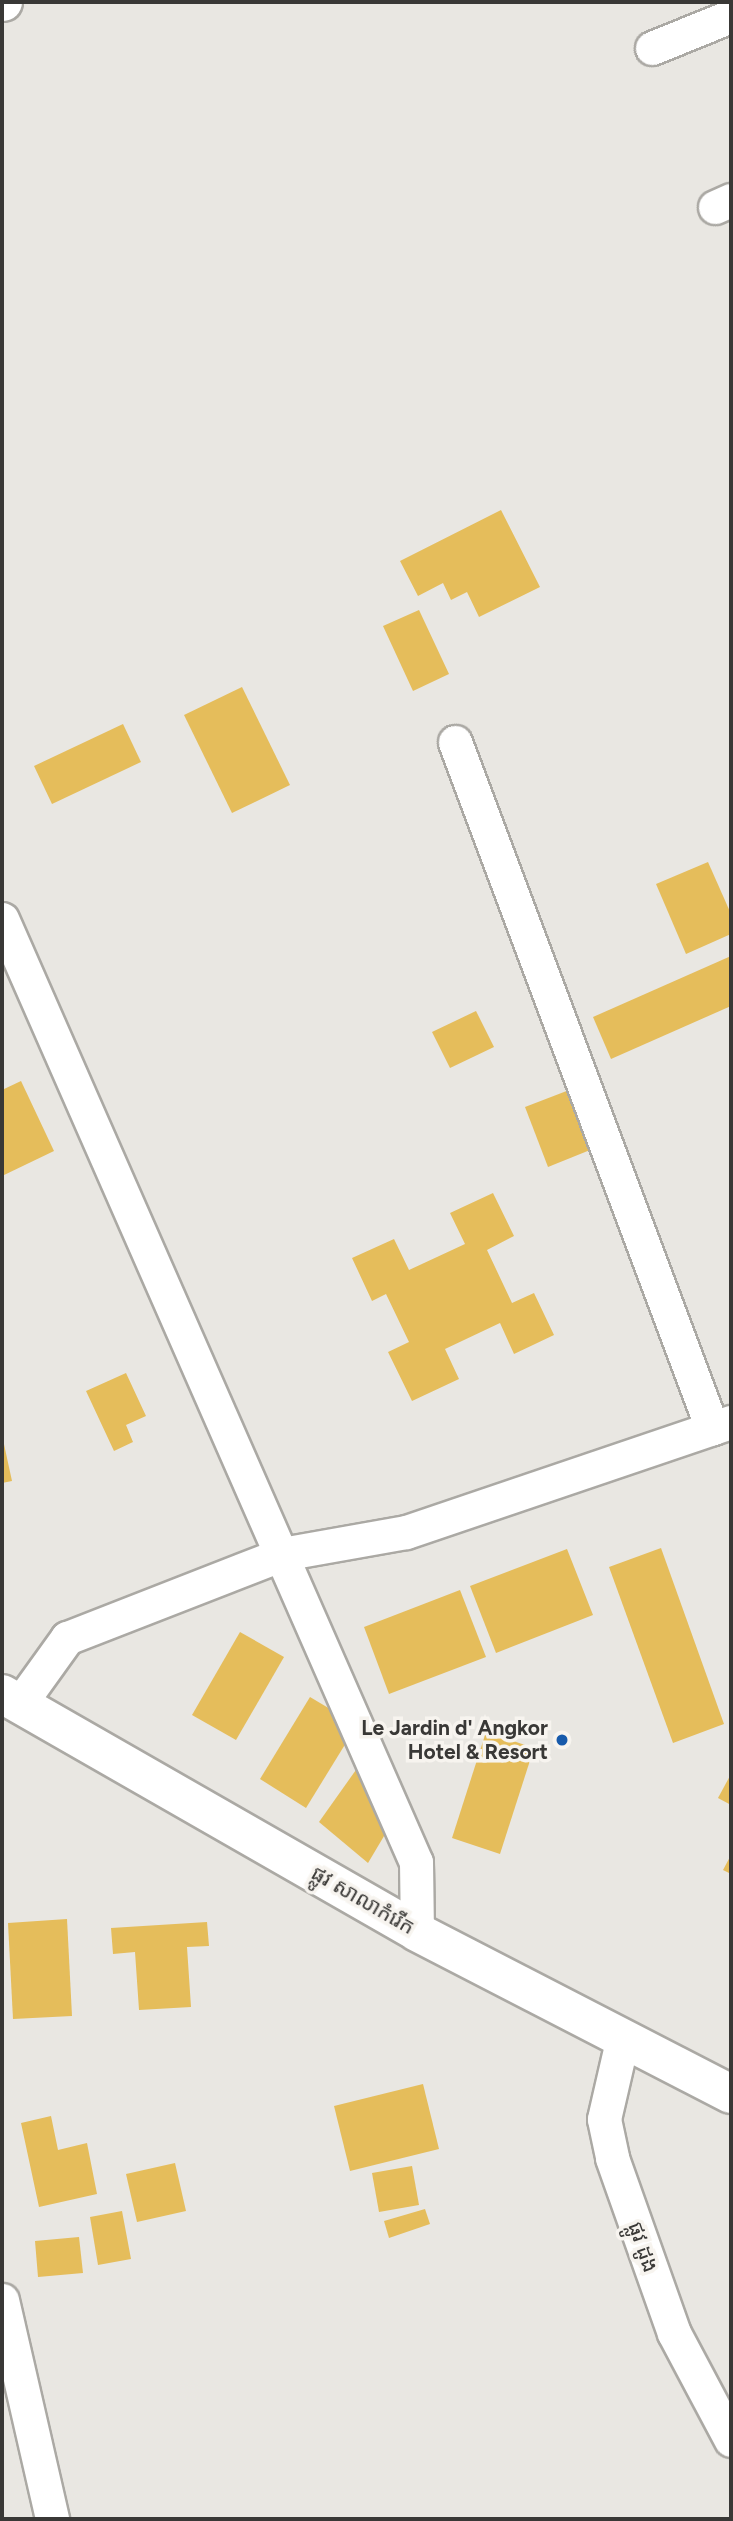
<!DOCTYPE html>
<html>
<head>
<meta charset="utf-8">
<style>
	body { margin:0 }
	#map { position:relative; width:733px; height:2521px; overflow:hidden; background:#e9e7e2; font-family:Figtree,"Noto Sans Khmer",sans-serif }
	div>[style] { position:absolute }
	.building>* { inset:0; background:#e5bd5b }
	.roads { filter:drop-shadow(2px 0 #aba9a4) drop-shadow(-2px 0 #aba9a4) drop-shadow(0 2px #aba9a4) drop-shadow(0 -2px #aba9a4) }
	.minor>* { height:33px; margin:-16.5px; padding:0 16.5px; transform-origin:16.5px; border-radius:16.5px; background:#fff }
	.tertiary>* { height:38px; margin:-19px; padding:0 19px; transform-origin:19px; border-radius:19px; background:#fff }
	.trunk>* { height:38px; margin:-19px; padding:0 19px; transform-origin:19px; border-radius:19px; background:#fff }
	.dots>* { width:19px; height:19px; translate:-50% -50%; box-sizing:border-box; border:4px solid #f7f4ef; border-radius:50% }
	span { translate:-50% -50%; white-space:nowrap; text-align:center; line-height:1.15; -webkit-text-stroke:7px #f7f4ef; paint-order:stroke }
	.poi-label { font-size:21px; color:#393836; font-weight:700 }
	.right { translate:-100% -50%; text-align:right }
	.street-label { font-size:21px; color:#393836 }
	.frame { position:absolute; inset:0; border:4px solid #393836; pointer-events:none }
</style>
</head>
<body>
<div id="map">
	<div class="building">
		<i style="clip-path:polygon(501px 510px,540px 587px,479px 617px,467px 592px,451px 600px,443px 583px,418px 596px,400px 561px)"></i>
		<i style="clip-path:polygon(419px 610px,449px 674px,413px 691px,383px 626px)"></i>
		<i style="clip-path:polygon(242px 687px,290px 785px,232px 813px,184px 715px)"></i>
		<i style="clip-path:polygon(123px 724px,141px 762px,52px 804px,34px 766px)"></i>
		<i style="clip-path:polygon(708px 862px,731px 914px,731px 934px,686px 954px,656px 884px)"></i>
		<i style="clip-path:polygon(731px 956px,731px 1006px,611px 1059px,593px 1017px)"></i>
		<i style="clip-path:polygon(476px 1011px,494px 1047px,450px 1068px,432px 1032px)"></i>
		<i style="clip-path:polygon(21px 1081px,54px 1151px,2px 1176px,2px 1090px)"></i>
		<i style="clip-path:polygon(577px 1087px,600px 1146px,548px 1167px,525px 1107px)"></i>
		<i style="clip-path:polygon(493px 1193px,514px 1236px,487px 1250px,512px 1303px,534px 1293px,554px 1335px,514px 1354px,500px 1323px,445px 1349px,459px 1379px,412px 1401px,388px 1352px,409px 1342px,386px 1294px,372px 1301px,352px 1258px,394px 1239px,409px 1270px,465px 1244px,450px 1213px)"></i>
		<i style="clip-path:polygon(126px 1373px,146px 1416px,126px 1425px,133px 1442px,114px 1451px,86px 1391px)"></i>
		<i style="clip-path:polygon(2px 1435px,12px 1481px,2px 1483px)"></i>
		<i style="clip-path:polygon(661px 1548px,724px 1724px,673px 1743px,609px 1567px)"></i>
		<i style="clip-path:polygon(567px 1549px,593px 1615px,496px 1653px,470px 1586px)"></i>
		<i style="clip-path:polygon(460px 1590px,486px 1657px,389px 1694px,364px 1627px)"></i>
		<i style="clip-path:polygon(240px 1632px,284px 1657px,236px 1740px,192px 1715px)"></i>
		<i style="clip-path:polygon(310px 1697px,357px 1725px,306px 1808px,260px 1779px)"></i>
		<i style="clip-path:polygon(486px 1732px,534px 1748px,500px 1854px,452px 1838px)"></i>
		<i style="clip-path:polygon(363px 1760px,390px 1826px,368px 1863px,319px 1822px)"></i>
		<i style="clip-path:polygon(731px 1774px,731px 1805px,718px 1798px)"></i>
		<i style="clip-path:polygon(731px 1855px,731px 1874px,723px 1870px)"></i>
		<i style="clip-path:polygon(67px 1919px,72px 2016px,13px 2019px,8px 1923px)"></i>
		<i style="clip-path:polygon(207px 1922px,209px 1946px,187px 1947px,191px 2007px,139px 2010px,135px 1952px,113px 1954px,111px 1928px)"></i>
		<i style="clip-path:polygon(423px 2084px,439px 2149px,350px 2171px,334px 2106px)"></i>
		<i style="clip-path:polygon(51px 2116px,58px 2150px,87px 2143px,97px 2194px,39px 2207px,21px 2123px)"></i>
		<i style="clip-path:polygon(175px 2163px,186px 2211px,137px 2222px,126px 2174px)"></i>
		<i style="clip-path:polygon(412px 2166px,419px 2205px,379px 2212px,372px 2173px)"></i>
		<i style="clip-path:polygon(425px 2209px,430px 2224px,389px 2238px,384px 2221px)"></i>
		<i style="clip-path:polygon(122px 2211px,131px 2259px,98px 2265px,90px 2217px)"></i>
		<i style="clip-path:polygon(79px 2237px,83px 2273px,38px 2277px,35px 2241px)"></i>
	</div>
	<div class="roads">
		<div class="minor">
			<i style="left:652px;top:48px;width:85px;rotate:-22.1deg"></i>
			<i style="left:715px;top:207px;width:17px;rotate:-24deg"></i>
			<i style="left:455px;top:742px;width:733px;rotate:69.46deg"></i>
			<i style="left:2px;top:919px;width:1030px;rotate:66.3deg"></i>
			<i style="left:416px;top:1862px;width:70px;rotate:89.2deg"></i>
			<i style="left:21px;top:1702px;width:79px;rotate:-54.3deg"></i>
			<i style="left:67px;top:1638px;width:231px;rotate:-21.3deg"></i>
			<i style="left:282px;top:1554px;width:126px;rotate:-10.1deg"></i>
			<i style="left:406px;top:1532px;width:343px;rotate:-18.7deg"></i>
			<i style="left:622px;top:2041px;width:80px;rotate:103deg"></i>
			<i style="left:604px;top:2119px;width:40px;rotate:78deg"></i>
			<i style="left:612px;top:2158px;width:186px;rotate:70.5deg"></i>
			<i style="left:674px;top:2333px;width:121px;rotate:62deg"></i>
			<i style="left:2px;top:2300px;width:225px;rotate:77.1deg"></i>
		</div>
		<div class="tertiary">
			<i style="left:2px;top:1694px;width:478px;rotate:29.8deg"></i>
			<i style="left:417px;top:1932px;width:353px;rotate:27.3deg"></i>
		</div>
		<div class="trunk">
			<i style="left:2px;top:2px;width:1px"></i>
		</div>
	</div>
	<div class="dots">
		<i style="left:562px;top:1740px;background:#175aab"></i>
	</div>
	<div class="poi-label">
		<span class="right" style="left:548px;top:1740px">Le Jardin d' Angkor<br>Hotel &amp; Resort</span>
	</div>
	<div class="street-label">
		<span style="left:363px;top:1900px;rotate:30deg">ផ្លូវ សាលាកំរើក</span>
		<span style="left:643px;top:2247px;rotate:71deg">ផ្លូវ ដូង</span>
	</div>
	<div class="frame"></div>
</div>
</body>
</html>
